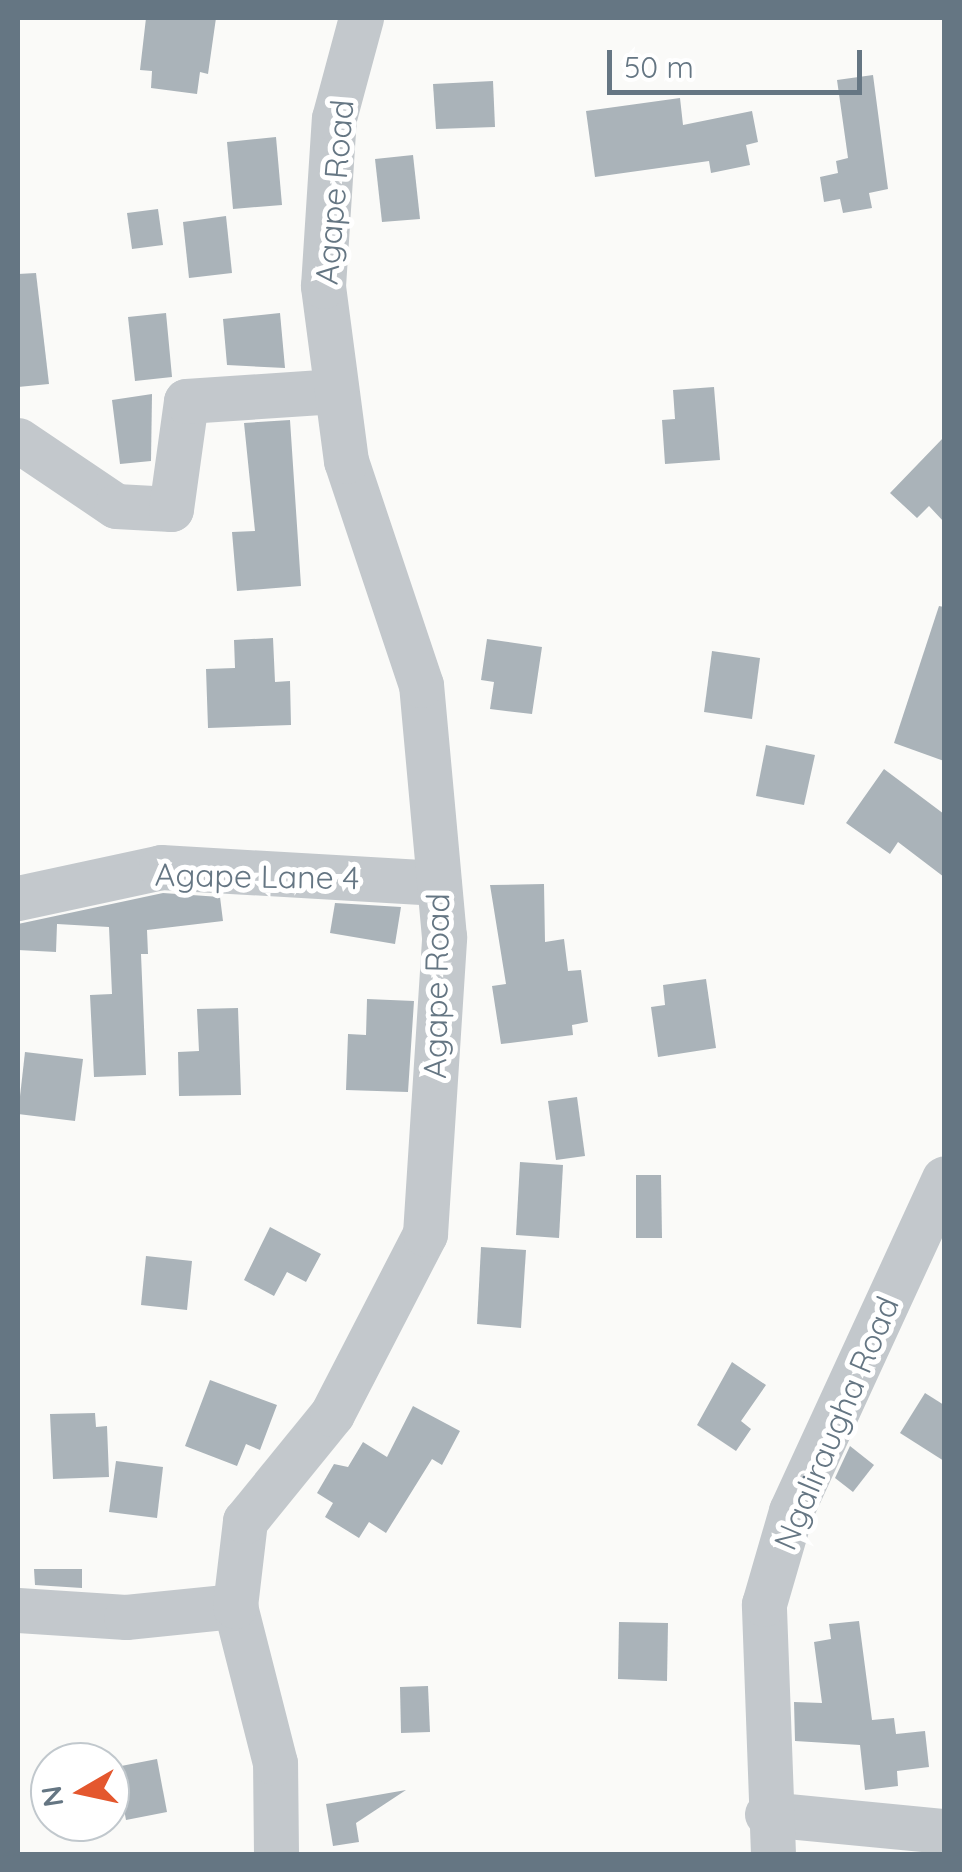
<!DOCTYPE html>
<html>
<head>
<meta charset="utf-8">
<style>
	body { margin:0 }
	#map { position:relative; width:962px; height:1872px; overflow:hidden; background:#fafaf8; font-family:Quicksand,sans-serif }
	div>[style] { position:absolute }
	.building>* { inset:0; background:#aab3b9 }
	.minor>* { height:45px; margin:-22.5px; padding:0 22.5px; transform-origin:22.5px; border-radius:22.5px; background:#c3c8cc }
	span { translate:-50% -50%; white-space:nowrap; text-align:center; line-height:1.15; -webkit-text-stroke:10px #fff; paint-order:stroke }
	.street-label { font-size:32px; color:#657683 }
	.frame { position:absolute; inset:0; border:20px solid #657683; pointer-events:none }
	.north { position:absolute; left:30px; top:1742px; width:100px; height:100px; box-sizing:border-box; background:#fff; border:2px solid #c1c8cd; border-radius:50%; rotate:261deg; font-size:28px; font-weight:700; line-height:40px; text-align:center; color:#657683 }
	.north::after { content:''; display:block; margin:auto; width:35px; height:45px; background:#e4572e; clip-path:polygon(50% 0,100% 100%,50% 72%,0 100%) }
	.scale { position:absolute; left:607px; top:50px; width:255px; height:45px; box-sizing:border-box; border:5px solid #657683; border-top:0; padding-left:12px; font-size:30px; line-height:35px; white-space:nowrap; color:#657683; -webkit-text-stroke:8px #fff; paint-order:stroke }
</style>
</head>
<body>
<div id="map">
	<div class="building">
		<i style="clip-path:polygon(146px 18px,216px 18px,208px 74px,200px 72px,197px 94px,151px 88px,152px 71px,140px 70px)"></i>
		<i style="clip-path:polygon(873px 75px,888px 189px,869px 193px,872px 208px,843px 213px,840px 199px,824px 202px,820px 177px,838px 173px,836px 161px,848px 158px,837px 80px)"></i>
		<i style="clip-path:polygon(493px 81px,495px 127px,436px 129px,433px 84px)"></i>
		<i style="clip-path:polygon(680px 98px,683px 125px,752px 111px,758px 142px,746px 145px,750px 165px,711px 173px,709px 161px,595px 177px,586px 111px)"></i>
		<i style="clip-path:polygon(276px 137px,282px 205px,233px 209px,227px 142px)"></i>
		<i style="clip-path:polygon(413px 155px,420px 219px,382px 222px,375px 159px)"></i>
		<i style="clip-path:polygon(158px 209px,163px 245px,132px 249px,127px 213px)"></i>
		<i style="clip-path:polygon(226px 216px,232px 273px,189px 278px,183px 222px)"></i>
		<i style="clip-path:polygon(36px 273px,49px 384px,18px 387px,18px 274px)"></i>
		<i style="clip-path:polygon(166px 313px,172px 377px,135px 381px,128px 317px)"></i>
		<i style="clip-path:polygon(280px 313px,285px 368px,227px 365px,223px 319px)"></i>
		<i style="clip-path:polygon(714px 387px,720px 460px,665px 464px,662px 420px,675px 419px,673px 390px)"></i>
		<i style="clip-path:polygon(152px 394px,151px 461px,120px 464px,112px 400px)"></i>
		<i style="clip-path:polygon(290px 420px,301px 586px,237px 591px,232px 532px,255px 531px,244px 423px)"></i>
		<i style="clip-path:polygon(944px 437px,944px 522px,929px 506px,917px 518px,890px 493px)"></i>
		<i style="clip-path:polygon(939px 606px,944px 607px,944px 761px,894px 743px)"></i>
		<i style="clip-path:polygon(273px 638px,275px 682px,290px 681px,291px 725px,208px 728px,206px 669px,235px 668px,234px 640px)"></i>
		<i style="clip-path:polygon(487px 639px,542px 647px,532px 714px,490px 709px,494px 682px,481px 680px)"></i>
		<i style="clip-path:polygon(712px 651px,760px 658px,752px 719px,704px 712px)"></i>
		<i style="clip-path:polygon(766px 745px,815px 755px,804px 805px,756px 796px)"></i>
		<i style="clip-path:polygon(884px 769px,944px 814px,944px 877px,898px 842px,890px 854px,846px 823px)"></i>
		<i style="clip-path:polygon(544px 884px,545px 942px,564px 939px,568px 971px,581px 970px,588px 1022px,572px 1025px,573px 1035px,501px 1044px,492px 986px,506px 984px,490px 885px)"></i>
		<i style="clip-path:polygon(163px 893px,220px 897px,223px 921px,147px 930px,148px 954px,141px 954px,146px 1075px,94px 1077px,90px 995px,112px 994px,109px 927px,57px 924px,56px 952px,18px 950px,18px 924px)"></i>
		<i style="clip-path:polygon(335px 903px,401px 907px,395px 944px,330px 933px)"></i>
		<i style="clip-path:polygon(706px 979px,716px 1048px,658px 1057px,651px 1007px,665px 1005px,663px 985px)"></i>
		<i style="clip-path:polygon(367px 999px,414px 1001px,408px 1092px,346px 1090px,348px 1034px,366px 1035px)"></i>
		<i style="clip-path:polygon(238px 1008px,241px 1095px,179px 1096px,178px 1052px,199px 1051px,197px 1009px)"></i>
		<i style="clip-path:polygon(25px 1052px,83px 1059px,75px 1121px,18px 1114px)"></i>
		<i style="clip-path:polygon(577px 1097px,585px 1156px,556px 1160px,548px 1101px)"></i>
		<i style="clip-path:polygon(520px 1162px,563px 1165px,559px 1238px,516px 1235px)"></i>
		<i style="clip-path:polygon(636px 1175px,661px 1175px,662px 1238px,636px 1238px)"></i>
		<i style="clip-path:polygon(270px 1227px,321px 1254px,306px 1282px,287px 1272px,274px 1296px,244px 1280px)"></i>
		<i style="clip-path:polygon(481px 1247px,526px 1250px,521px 1328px,477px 1324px)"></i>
		<i style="clip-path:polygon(146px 1256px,192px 1261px,187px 1310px,141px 1305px)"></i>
		<i style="clip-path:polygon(732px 1362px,766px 1385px,741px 1421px,751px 1429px,736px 1451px,697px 1425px)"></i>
		<i style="clip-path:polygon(210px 1380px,277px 1405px,260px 1450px,246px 1444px,237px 1466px,185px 1446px)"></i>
		<i style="clip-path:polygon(925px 1393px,944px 1405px,944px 1461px,900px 1433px)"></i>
		<i style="clip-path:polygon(413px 1406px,460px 1431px,442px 1465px,432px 1459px,386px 1533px,369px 1522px,359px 1538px,325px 1517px,333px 1503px,317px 1493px,334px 1464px,348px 1467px,363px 1442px,387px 1457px)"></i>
		<i style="clip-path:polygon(95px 1413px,96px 1427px,107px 1426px,109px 1477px,53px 1479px,50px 1414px)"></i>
		<i style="clip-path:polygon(850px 1446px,874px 1465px,853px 1492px,835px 1478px)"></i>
		<i style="clip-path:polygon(116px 1461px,163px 1467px,157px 1518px,109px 1512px)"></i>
		<i style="clip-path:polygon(34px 1569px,82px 1569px,82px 1588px,35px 1585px)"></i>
		<i style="clip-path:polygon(859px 1621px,872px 1720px,894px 1718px,896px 1734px,925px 1731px,929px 1767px,897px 1771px,898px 1786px,865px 1790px,860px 1745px,795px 1741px,794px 1702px,822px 1703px,814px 1642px,831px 1639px,829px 1624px)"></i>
		<i style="clip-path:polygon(619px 1622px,668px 1623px,667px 1681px,618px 1679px)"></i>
		<i style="clip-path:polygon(428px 1686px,430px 1732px,401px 1733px,400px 1687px)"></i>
		<i style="clip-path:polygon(157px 1759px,167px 1812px,126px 1820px,116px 1767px)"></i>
		<i style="clip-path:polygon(406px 1790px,356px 1823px,359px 1842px,333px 1846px,326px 1804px)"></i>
	</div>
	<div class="minor">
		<i style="left:18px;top:440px;width:118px;rotate:34deg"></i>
		<i style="left:116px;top:506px;width:55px;rotate:3.1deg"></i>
		<i style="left:171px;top:509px;width:109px;rotate:-82.1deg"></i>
		<i style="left:186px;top:401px;width:150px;rotate:-3.8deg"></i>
		<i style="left:18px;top:898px;width:146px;rotate:-12.2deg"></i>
		<i style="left:161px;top:867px;width:278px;rotate:3.3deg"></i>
		<i style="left:18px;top:1610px;width:108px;rotate:3.7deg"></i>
		<i style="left:126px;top:1617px;width:110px;rotate:-5.8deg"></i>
		<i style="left:767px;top:1814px;width:178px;rotate:5.5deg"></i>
		<i style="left:276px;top:1854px;width:91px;rotate:-90.6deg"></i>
		<i style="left:275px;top:1763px;width:162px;rotate:-104.3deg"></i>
		<i style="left:235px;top:1606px;width:86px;rotate:-83.3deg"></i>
		<i style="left:245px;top:1521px;width:138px;rotate:-50.9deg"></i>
		<i style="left:332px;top:1414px;width:203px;rotate:-62.7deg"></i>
		<i style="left:425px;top:1234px;width:298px;rotate:-86.3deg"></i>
		<i style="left:444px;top:937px;width:253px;rotate:-95.2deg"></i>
		<i style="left:421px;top:685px;width:236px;rotate:-108.5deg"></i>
		<i style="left:346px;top:461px;width:177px;rotate:-97.5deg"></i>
		<i style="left:323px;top:286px;width:168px;rotate:-86.3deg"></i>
		<i style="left:334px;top:118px;width:104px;rotate:-74.9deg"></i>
		<i style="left:773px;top:1854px;width:250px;rotate:-92.1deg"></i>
		<i style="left:764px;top:1604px;width:97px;rotate:-73.8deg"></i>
		<i style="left:791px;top:1511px;width:366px;rotate:-65.3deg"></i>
	</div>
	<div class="street-label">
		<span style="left:334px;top:192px;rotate:-85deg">Agape Road</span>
		<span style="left:257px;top:876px;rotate:1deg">Agape Lane 4</span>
		<span style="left:436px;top:986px;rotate:-89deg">Agape Road</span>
		<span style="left:836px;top:1423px;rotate:-67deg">Ngaliraugha Road</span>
	</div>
	<div class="frame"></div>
	<div class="north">N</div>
	<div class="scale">50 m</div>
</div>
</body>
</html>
